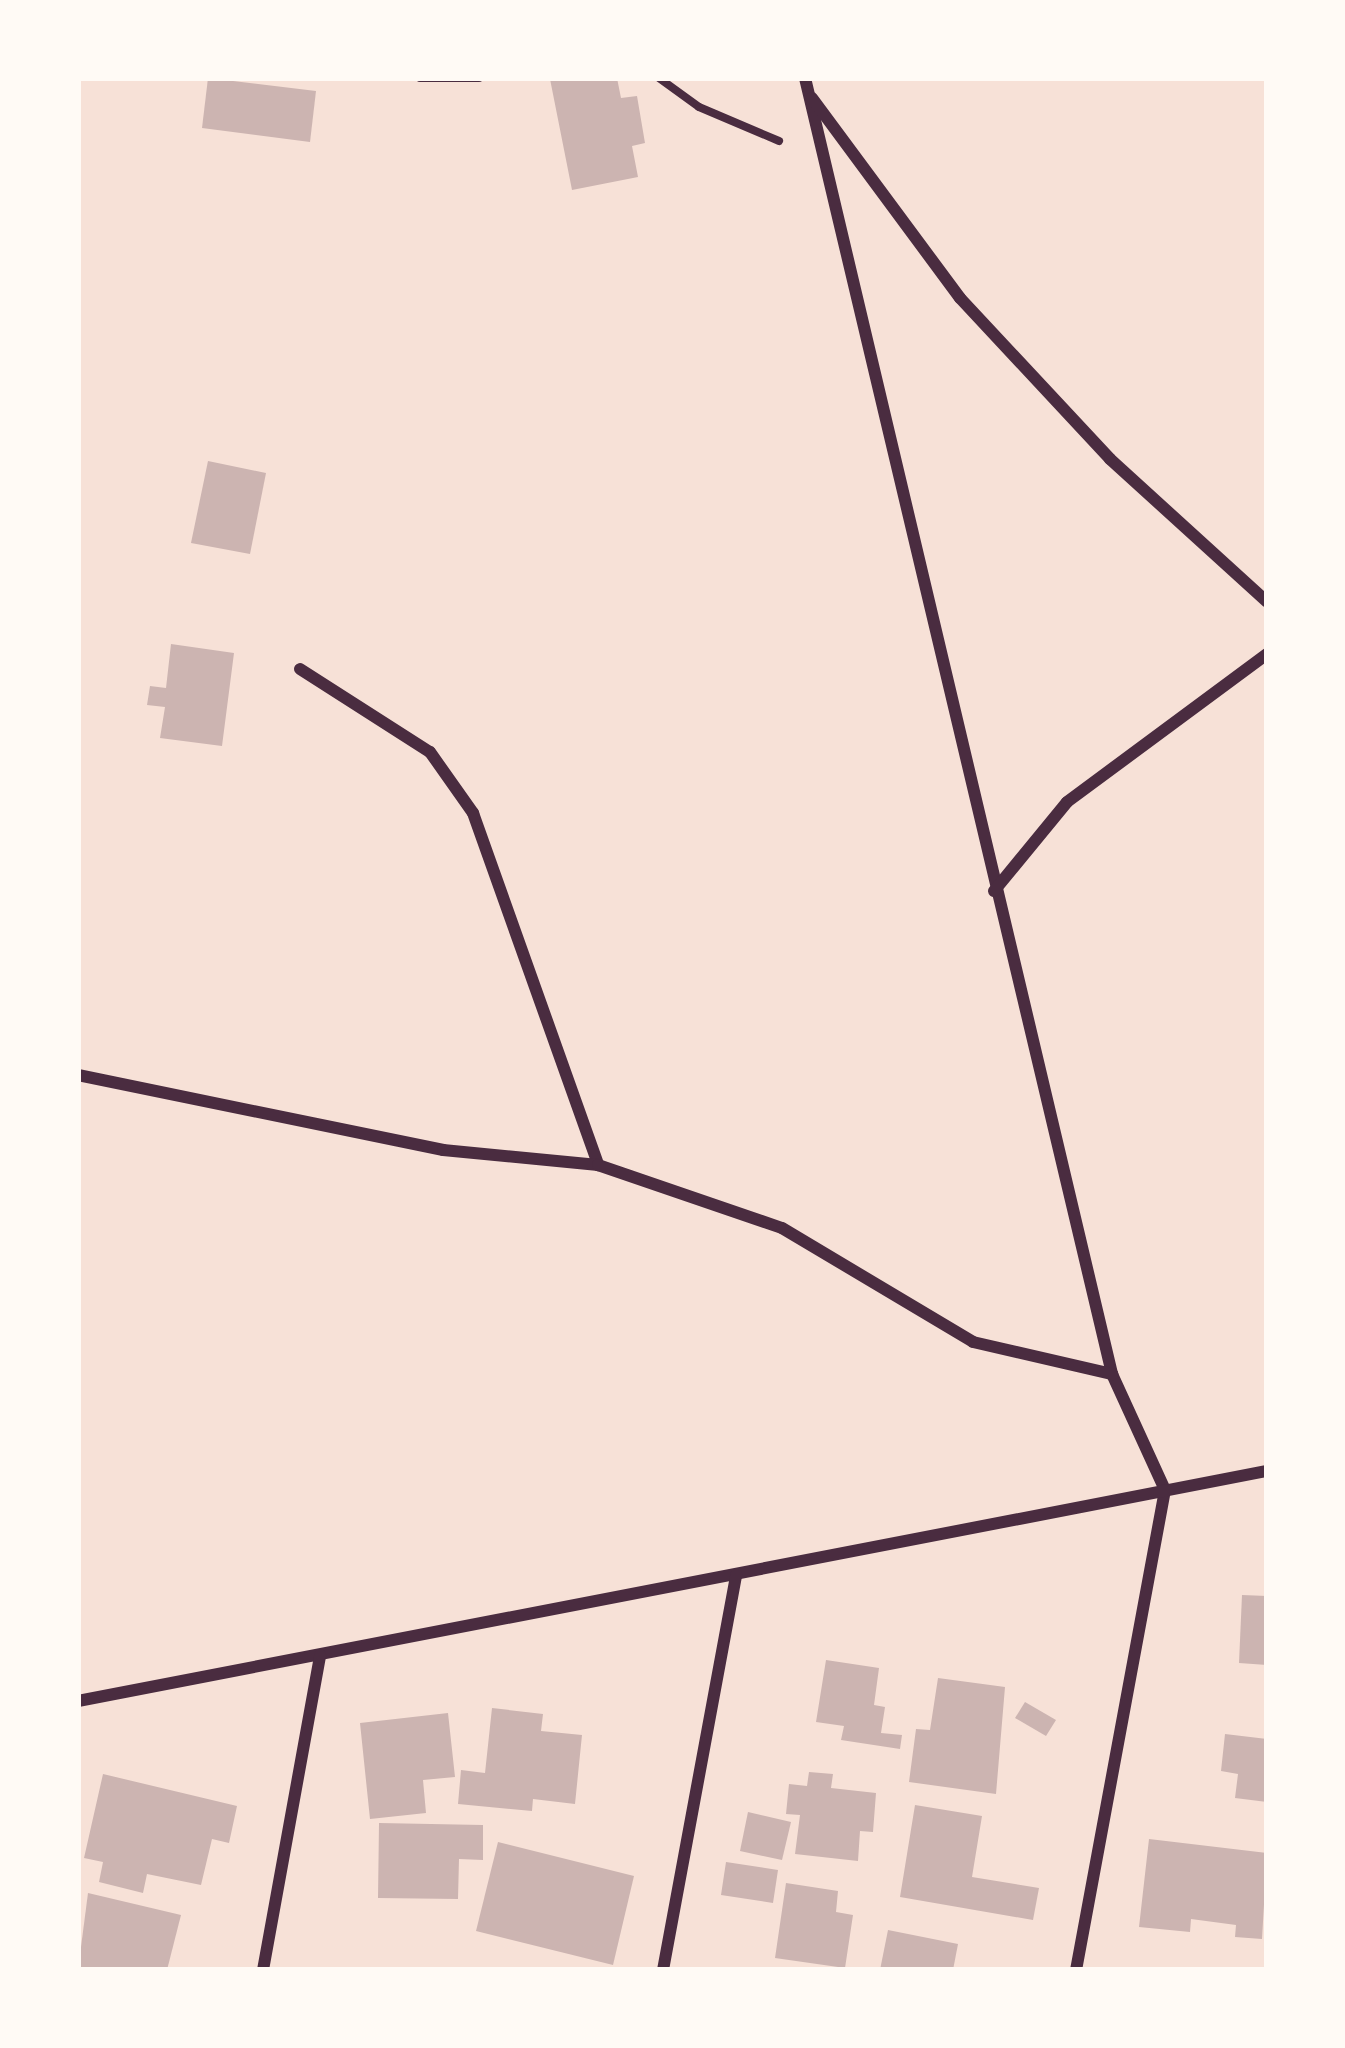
<!DOCTYPE html>
<html>
<head>
<meta charset="utf-8">
<style>
	body { margin:0 }
	#map { position:relative; width:1345px; height:2048px; overflow:hidden; background:#f7e1d7; font-family:"PT Sans Narrow",sans-serif }
	div>[style] { position:absolute }
	.building>* { inset:0; background:#ccb4b1 }
	.path>* { height:8px; margin:-4px; padding:0 4px; transform-origin:4px; border-radius:4px; background:#4a2c40 }
	.minor>* { height:12px; margin:-6px; padding:0 6px; transform-origin:6px; border-radius:6px; background:#4a2c40 }
	span { translate:-50% -50%; white-space:nowrap; text-align:center; line-height:1.15; -webkit-text-stroke:10px #fffaf5; paint-order:stroke }
	.frame { position:absolute; inset:0; border:81px solid #fffaf5; pointer-events:none }
</style>
</head>
<body>
<div id="map">
	<div class="building">
		<i style="clip-path:polygon(208px 78px,316px 91px,310px 142px,202px 128px)"></i>
		<i style="clip-path:polygon(617px 78px,621px 98px,637px 96px,645px 143px,632px 146px,638px 177px,572px 190px,550px 79px)"></i>
		<i style="clip-path:polygon(208px 461px,266px 473px,250px 554px,191px 543px)"></i>
		<i style="clip-path:polygon(171px 644px,234px 653px,222px 746px,160px 738px,165px 707px,147px 705px,150px 686px,166px 688px)"></i>
		<i style="clip-path:polygon(1242px 1595px,1267px 1596px,1267px 1665px,1239px 1663px)"></i>
		<i style="clip-path:polygon(826px 1660px,879px 1668px,874px 1705px,885px 1707px,881px 1733px,902px 1735px,900px 1749px,841px 1740px,844px 1726px,816px 1722px)"></i>
		<i style="clip-path:polygon(938px 1678px,1005px 1687px,996px 1794px,909px 1782px,916px 1729px,930px 1730px)"></i>
		<i style="clip-path:polygon(1025px 1702px,1056px 1720px,1046px 1736px,1015px 1718px)"></i>
		<i style="clip-path:polygon(492px 1708px,543px 1714px,541px 1731px,582px 1735px,575px 1804px,533px 1799px,532px 1811px,458px 1804px,461px 1770px,485px 1773px)"></i>
		<i style="clip-path:polygon(448px 1713px,455px 1777px,423px 1780px,426px 1813px,370px 1819px,360px 1723px)"></i>
		<i style="clip-path:polygon(1225px 1734px,1267px 1739px,1267px 1802px,1235px 1798px,1238px 1774px,1221px 1771px)"></i>
		<i style="clip-path:polygon(809px 1772px,833px 1774px,831px 1788px,876px 1793px,873px 1832px,860px 1831px,858px 1861px,795px 1854px,800px 1815px,786px 1814px,789px 1784px,807px 1786px)"></i>
		<i style="clip-path:polygon(103px 1774px,237px 1806px,229px 1843px,212px 1839px,201px 1885px,147px 1874px,143px 1893px,99px 1882px,103px 1862px,84px 1858px)"></i>
		<i style="clip-path:polygon(915px 1805px,982px 1816px,972px 1877px,1039px 1888px,1033px 1920px,900px 1897px)"></i>
		<i style="clip-path:polygon(748px 1812px,791px 1822px,782px 1860px,740px 1851px)"></i>
		<i style="clip-path:polygon(379px 1823px,483px 1825px,483px 1860px,459px 1859px,458px 1899px,378px 1898px)"></i>
		<i style="clip-path:polygon(1149px 1839px,1267px 1853px,1262px 1939px,1235px 1937px,1236px 1925px,1191px 1919px,1190px 1932px,1139px 1927px)"></i>
		<i style="clip-path:polygon(498px 1842px,634px 1876px,613px 1965px,476px 1931px)"></i>
		<i style="clip-path:polygon(726px 1862px,778px 1870px,773px 1903px,721px 1895px)"></i>
		<i style="clip-path:polygon(786px 1883px,838px 1891px,836px 1912px,853px 1915px,845px 1968px,775px 1958px)"></i>
		<i style="clip-path:polygon(88px 1893px,181px 1915px,167px 1970px,78px 1970px)"></i>
		<i style="clip-path:polygon(888px 1930px,958px 1944px,953px 1970px,880px 1970px)"></i>
	</div>
	<div class="path">
		<i style="left:420px;top:78px;width:59px"></i>
		<i style="left:659px;top:78px;width:49px;rotate:35.9deg"></i>
		<i style="left:699px;top:107px;width:87px;rotate:23deg"></i>
	</div>
	<div class="minor">
		<i style="left:805px;top:78px;width:1332px;rotate:76.67deg"></i>
		<i style="left:1112px;top:1374px;width:128px;rotate:65.4deg"></i>
		<i style="left:1165px;top:1490px;width:488px;rotate:100.5deg"></i>
		<i style="left:812px;top:98px;width:249px;rotate:53.5deg"></i>
		<i style="left:960px;top:298px;width:220px;rotate:47deg"></i>
		<i style="left:1110px;top:459px;width:212px;rotate:42.3deg"></i>
		<i style="left:300px;top:669px;width:154px;rotate:32.6deg"></i>
		<i style="left:430px;top:752px;width:75px;rotate:54.8deg"></i>
		<i style="left:473px;top:813px;width:374px;rotate:70.4deg"></i>
		<i style="left:994px;top:891px;width:115px;rotate:-50.6deg"></i>
		<i style="left:1067px;top:802px;width:249px;rotate:-36.5deg"></i>
		<i style="left:78px;top:1075px;width:373px;rotate:11.6deg"></i>
		<i style="left:443px;top:1150px;width:156px;rotate:5.5deg"></i>
		<i style="left:598px;top:1165px;width:194px;rotate:18.9deg"></i>
		<i style="left:782px;top:1228px;width:222px;rotate:30.8deg"></i>
		<i style="left:973px;top:1342px;width:143px;rotate:13deg"></i>
		<i style="left:78px;top:1701px;width:1211px;rotate:-10.95deg"></i>
		<i style="left:263px;top:1970px;width:320px;rotate:-79.7deg"></i>
		<i style="left:663px;top:1970px;width:402px;rotate:-79.5deg"></i>
	</div>
	<div class="frame"></div>
</div>
</body>
</html>
